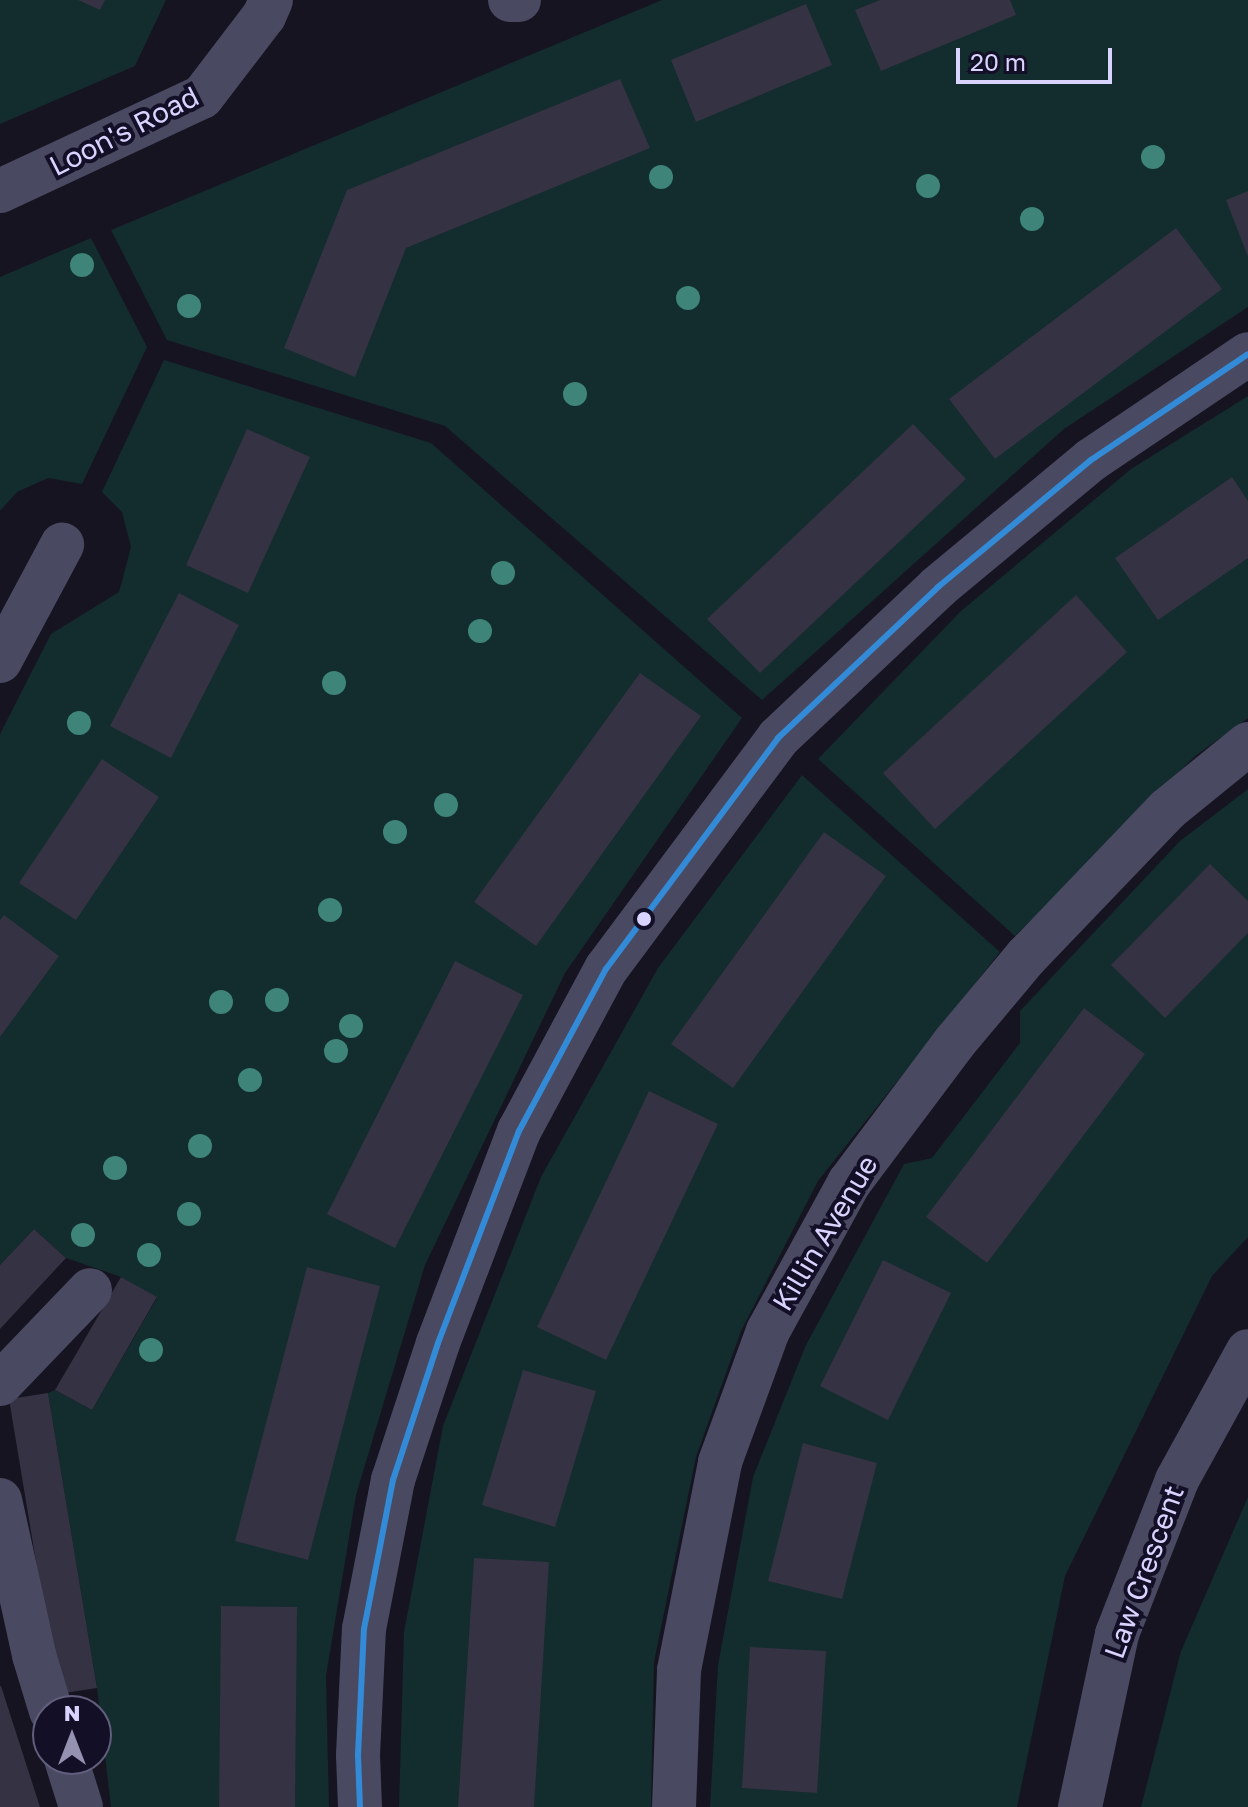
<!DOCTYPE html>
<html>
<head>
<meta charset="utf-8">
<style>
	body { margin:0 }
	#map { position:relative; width:1248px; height:1807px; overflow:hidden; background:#161421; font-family:"Golos Text",sans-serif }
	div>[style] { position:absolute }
	.green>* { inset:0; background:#132c2d }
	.building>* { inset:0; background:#343243 }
	.minor>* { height:44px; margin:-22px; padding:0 22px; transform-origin:22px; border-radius:22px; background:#4a4962 }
	.bus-1>* { height:6px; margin:-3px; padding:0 3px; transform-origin:3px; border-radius:3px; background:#338bd7 }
	.trees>* { width:24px; height:24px; margin:-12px; border-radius:50%; background:#3e8478 }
	.dots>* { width:22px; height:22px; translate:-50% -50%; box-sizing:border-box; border:4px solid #130f26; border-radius:50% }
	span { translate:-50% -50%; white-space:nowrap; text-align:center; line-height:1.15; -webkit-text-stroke:8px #130f26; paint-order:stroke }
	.street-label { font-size:28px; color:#d9d4ff }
	.north { position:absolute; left:32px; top:1695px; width:80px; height:80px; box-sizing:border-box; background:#130f26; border:2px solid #625e7d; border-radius:50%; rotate:0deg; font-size:22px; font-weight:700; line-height:32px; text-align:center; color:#d9d4ff }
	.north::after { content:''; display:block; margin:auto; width:28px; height:36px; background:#9591b1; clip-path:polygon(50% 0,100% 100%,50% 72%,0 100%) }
	.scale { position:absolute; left:956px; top:48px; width:156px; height:36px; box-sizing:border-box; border:4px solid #d9d4ff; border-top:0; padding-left:10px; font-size:24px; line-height:28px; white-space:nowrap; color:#d9d4ff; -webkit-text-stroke:6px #130f26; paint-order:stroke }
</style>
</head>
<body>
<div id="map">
	<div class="green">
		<i style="clip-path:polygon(0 0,166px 0,135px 66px,0 124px)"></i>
		<i style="clip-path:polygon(662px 0,1248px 0,1248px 307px,1064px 429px,762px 700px,445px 426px,167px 340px,111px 230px)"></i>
		<i style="clip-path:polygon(91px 238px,147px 347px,82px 484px,48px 478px,17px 492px,0 511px,0 277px)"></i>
		<i style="clip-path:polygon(164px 360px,431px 443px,742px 718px,565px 973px,425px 1265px,356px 1495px,326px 1676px,329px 1807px,111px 1807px,97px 1688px,48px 1393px,55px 1390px,92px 1410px,157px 1298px,121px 1277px,66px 1258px,34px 1229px,0 1265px,0 734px,51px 634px,119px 592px,131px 547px,122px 512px,102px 492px)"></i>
		<i style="clip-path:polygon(1248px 396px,1248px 718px,1195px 756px,1015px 936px,818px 759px,961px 611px,1131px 469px)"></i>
		<i style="clip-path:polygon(802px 775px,1000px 952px,818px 1181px,741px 1331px,696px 1457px,654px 1662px,651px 1807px,399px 1807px,404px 1632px,443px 1426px,541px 1177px,658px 968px)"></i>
		<i style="clip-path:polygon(1248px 789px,1248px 1237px,1212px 1276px,1065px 1576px,1017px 1807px,710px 1807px,718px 1665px,753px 1477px,806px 1345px,904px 1164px,932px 1158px,1020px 1043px,1020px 1011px,1180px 841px)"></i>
		<i style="clip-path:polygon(1248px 1497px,1248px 1807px,1141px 1807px,1181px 1651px)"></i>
	</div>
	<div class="building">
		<i style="clip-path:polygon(78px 0,105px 0,100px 10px)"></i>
		<i style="clip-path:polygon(880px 0,1010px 0,1016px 15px,881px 71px,855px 10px)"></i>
		<i style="clip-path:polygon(806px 4px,832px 65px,696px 122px,671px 60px)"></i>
		<i style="clip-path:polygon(620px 79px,650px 148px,406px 248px,355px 377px,284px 348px,347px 190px)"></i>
		<i style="clip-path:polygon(1248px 191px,1248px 257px,1226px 200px)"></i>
		<i style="clip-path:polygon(1176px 228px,1222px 289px,995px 459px,949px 399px)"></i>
		<i style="clip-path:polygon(913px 424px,966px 479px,760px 673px,707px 619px)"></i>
		<i style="clip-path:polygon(247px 429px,310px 457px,248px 593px,186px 565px)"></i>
		<i style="clip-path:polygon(1232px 477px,1248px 501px,1248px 558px,1158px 620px,1115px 558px)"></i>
		<i style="clip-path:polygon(179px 593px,239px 625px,171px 758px,110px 726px)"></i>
		<i style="clip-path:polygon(1076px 595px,1127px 652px,935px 829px,883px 773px)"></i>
		<i style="clip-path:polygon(640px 673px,701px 716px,536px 946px,474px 902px)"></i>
		<i style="clip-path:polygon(102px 759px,159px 797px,76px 920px,19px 883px)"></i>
		<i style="clip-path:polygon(824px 832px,886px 876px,733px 1088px,671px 1044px)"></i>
		<i style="clip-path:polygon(1210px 864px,1248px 901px,1248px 933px,1165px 1018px,1111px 965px)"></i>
		<i style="clip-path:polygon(4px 915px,59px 956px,0 1037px,0 920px)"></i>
		<i style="clip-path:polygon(455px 961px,523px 995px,395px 1248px,327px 1214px)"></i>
		<i style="clip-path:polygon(1084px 1008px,1145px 1054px,987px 1263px,926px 1217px)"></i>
		<i style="clip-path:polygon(649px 1091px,718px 1124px,606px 1360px,537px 1327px)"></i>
		<i style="clip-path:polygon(34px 1229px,66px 1258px,0 1329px,0 1265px)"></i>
		<i style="clip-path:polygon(883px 1260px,951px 1293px,888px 1420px,820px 1386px)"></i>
		<i style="clip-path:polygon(307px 1267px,380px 1286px,308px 1560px,235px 1541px)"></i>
		<i style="clip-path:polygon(121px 1277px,157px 1297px,92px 1410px,55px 1390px)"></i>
		<i style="clip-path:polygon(523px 1370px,596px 1391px,555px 1527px,482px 1505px)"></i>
		<i style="clip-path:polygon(48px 1393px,97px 1688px,58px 1694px,9px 1399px)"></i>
		<i style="clip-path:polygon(803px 1443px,877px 1463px,842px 1599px,768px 1581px)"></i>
		<i style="clip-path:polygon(474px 1558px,549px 1562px,534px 1807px,458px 1807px)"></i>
		<i style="clip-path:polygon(221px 1606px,297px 1607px,295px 1807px,219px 1807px)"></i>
		<i style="clip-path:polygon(750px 1647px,826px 1651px,817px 1793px,742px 1788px)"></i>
		<i style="clip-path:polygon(0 1686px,1px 1686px,40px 1807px,0 1807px)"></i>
	</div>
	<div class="minor">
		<i style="left:510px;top:0;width:9px"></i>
		<i style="left:0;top:191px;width:223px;rotate:-25deg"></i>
		<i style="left:202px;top:97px;width:102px;rotate:-52.6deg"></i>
		<i style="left:264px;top:16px;width:17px;rotate:-66deg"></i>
		<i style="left:0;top:661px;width:132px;rotate:-61.9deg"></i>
		<i style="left:0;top:1384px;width:130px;rotate:-46.2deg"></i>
		<i style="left:0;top:1500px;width:159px;rotate:77.6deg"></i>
		<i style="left:34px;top:1655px;width:59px;rotate:73.1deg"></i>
		<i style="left:66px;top:1759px;width:50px;rotate:72.6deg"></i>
		<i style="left:360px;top:1807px;width:52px;rotate:-92.2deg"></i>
		<i style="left:358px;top:1755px;width:126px;rotate:-87.3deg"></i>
		<i style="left:364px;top:1629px;width:152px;rotate:-79deg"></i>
		<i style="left:393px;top:1480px;width:144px;rotate:-71.8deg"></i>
		<i style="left:438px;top:1343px;width:227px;rotate:-69.1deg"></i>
		<i style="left:519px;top:1131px;width:184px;rotate:-61.8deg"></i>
		<i style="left:606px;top:969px;width:288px;rotate:-53.3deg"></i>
		<i style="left:778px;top:738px;width:220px;rotate:-43.3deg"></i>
		<i style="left:938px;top:587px;width:199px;rotate:-39.7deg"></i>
		<i style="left:1091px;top:460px;width:189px;rotate:-34deg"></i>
		<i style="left:674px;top:1807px;width:137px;rotate:-87.9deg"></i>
		<i style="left:679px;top:1670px;width:212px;rotate:-78.8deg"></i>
		<i style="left:720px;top:1462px;width:140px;rotate:-69.9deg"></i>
		<i style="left:768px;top:1331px;width:169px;rotate:-61.3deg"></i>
		<i style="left:849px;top:1183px;width:175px;rotate:-53.1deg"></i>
		<i style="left:954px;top:1043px;width:112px;rotate:-50.1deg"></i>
		<i style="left:1026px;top:957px;width:205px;rotate:-46.2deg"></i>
		<i style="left:1168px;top:809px;width:103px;rotate:-39.1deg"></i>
		<i style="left:1080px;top:1807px;width:177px;rotate:-77.9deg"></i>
		<i style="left:1117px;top:1634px;width:165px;rotate:-68.7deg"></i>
		<i style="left:1177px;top:1480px;width:147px;rotate:-61.2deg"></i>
	</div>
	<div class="bus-1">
		<i style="left:360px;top:1807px;width:52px;rotate:-92.2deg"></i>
		<i style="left:358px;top:1755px;width:126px;rotate:-87.3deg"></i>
		<i style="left:364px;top:1629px;width:152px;rotate:-79deg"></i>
		<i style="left:393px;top:1480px;width:144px;rotate:-71.8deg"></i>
		<i style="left:438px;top:1343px;width:227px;rotate:-69.1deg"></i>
		<i style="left:519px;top:1131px;width:184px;rotate:-61.8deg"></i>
		<i style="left:606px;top:969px;width:288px;rotate:-53.3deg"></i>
		<i style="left:778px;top:738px;width:220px;rotate:-43.3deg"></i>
		<i style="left:938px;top:587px;width:199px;rotate:-39.7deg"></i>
		<i style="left:1091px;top:460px;width:189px;rotate:-34deg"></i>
	</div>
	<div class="trees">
		<i style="left:1153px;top:157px"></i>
		<i style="left:661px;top:177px"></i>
		<i style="left:928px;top:186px"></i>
		<i style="left:1032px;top:219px"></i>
		<i style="left:82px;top:265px"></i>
		<i style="left:688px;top:298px"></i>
		<i style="left:189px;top:306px"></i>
		<i style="left:575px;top:394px"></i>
		<i style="left:503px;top:573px"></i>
		<i style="left:480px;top:631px"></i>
		<i style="left:334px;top:683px"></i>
		<i style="left:79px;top:723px"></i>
		<i style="left:446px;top:805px"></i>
		<i style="left:395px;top:832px"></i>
		<i style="left:330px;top:910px"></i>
		<i style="left:277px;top:1000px"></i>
		<i style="left:221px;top:1002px"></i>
		<i style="left:351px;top:1026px"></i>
		<i style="left:336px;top:1051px"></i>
		<i style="left:250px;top:1080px"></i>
		<i style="left:200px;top:1146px"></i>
		<i style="left:115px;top:1168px"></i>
		<i style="left:189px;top:1214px"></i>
		<i style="left:83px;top:1235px"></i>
		<i style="left:149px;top:1255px"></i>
		<i style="left:151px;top:1350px"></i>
	</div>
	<div class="dots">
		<i style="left:644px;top:919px;background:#d9d4ff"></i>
	</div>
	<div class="street-label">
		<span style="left:124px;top:131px;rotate:-27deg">Loon's Road</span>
		<span style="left:825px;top:1233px;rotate:-59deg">Killin Avenue</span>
		<span style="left:1144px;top:1572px;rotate:-70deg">Law Crescent</span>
	</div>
	<div class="north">N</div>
	<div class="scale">20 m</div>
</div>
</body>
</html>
